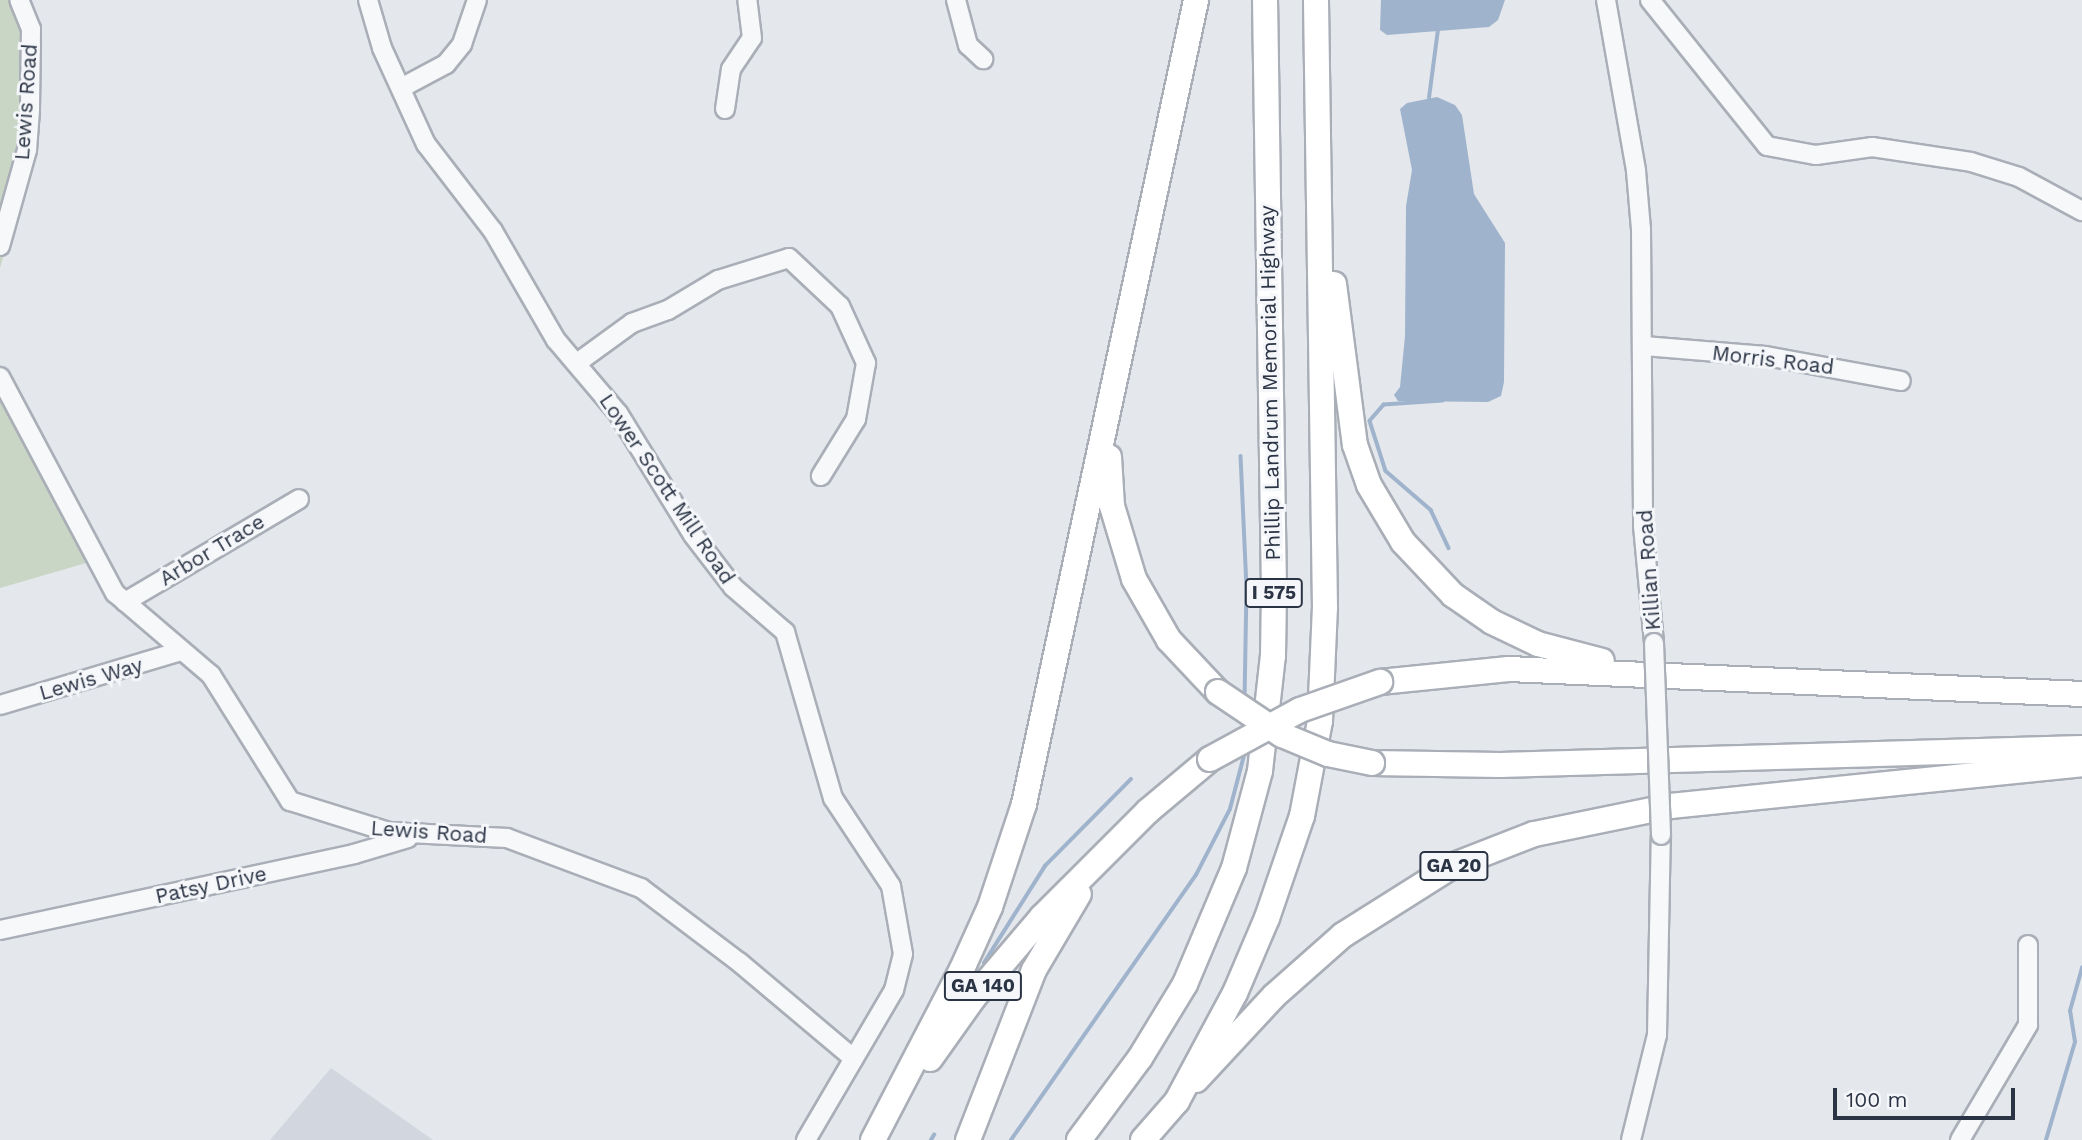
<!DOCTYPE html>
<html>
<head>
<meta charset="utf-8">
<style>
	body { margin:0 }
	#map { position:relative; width:2082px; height:1140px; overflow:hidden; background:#e4e7ec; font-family:"Work Sans",sans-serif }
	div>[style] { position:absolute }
	.built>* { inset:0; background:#d2d6de }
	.green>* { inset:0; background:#c9d6c5 }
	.water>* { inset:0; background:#9fb4cc }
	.stream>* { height:3.5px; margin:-1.75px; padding:0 1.75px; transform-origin:1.75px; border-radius:1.75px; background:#9fb4cc }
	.roads { filter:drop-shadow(2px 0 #a9aeb7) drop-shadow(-2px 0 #a9aeb7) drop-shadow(0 2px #a9aeb7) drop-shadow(0 -2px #a9aeb7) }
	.minor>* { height:18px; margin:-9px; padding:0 9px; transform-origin:9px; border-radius:9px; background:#f7f8fa }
	.highway>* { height:24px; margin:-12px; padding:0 12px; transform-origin:12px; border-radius:12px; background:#fff }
	.bridges { filter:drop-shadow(2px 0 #a9aeb7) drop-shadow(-2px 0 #a9aeb7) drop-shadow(0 2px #a9aeb7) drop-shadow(0 -2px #a9aeb7) }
	.minor-bridge>* { height:18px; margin:-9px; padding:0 9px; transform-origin:9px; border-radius:9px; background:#f7f8fa }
	.highway-bridge>* { height:24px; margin:-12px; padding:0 12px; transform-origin:12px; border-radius:12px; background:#fff }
	span { translate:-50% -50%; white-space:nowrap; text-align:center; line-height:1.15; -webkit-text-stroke:6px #f4f6f9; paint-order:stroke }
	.shield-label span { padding:2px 5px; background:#f4f6f9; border:2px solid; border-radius:5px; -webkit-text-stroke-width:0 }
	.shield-label { font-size:19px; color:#2b3445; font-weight:700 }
	.street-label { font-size:21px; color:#2b3445 }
	.scale { position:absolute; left:1833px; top:1088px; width:182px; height:32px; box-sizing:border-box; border:4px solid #2b3445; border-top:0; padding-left:9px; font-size:21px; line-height:24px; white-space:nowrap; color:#2b3445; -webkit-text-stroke:5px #f4f6f9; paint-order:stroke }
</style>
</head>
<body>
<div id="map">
	<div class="built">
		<i style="clip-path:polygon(331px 1068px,433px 1140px,270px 1140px)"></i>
	</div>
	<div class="green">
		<i style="clip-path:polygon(0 0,22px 0,28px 14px,20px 195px,0 268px)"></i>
		<i style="clip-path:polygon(0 378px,93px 561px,0 588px)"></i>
	</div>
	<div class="water">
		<i style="clip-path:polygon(1381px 0,1505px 0,1498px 20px,1489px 27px,1387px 35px,1380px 30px)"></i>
		<i style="clip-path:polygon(1437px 97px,1455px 105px,1462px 115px,1474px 194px,1505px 243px,1504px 382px,1501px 396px,1488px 402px,1398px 401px,1394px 395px,1400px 387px,1405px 336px,1406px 206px,1412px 170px,1400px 109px,1407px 103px)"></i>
	</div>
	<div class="stream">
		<i style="left:1429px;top:98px;width:69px;rotate:-82.5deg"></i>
		<i style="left:1443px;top:401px;width:59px;rotate:176.1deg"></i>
		<i style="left:1384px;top:405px;width:21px;rotate:131deg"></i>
		<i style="left:1370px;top:421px;width:52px;rotate:72.3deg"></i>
		<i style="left:1386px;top:471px;width:60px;rotate:40.9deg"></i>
		<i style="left:1431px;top:510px;width:42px;rotate:64.7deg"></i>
		<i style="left:1241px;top:456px;width:131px;rotate:87.4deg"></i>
		<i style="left:1247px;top:587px;width:112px;rotate:91deg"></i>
		<i style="left:984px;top:963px;width:115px;rotate:-57.8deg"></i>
		<i style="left:1045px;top:866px;width:122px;rotate:-45.3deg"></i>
		<i style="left:931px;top:1140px;width:6px;rotate:-59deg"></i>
		<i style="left:1011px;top:1140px;width:323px;rotate:-55.1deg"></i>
		<i style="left:1196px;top:875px;width:74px;rotate:-62.7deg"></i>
		<i style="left:1230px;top:809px;width:59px;rotate:-75.3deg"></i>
		<i style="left:2046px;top:1140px;width:102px;rotate:-73.5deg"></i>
		<i style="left:2075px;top:1042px;width:31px;rotate:-99deg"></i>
		<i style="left:2070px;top:1011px;width:45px;rotate:-74.4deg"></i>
	</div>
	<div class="roads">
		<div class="minor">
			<i style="left:368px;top:0;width:50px;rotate:73.7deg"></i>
			<i style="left:382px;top:48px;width:106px;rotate:65.4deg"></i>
			<i style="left:426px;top:144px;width:110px;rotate:52.4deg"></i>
			<i style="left:493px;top:231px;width:126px;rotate:60deg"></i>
			<i style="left:556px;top:340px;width:96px;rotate:49.7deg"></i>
			<i style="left:618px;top:413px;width:143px;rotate:58.4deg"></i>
			<i style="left:693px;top:535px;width:66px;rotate:52.4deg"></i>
			<i style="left:733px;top:587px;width:69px;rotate:40.9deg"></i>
			<i style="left:785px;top:632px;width:173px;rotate:73.9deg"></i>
			<i style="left:833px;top:798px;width:105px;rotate:56.6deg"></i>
			<i style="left:891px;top:886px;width:69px;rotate:80deg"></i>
			<i style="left:903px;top:954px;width:37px;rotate:104deg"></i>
			<i style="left:894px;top:990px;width:174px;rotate:120.4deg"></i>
			<i style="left:956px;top:0;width:47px;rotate:75.1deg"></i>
			<i style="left:968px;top:45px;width:21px;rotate:43deg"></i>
			<i style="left:1606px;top:0;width:174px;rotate:80deg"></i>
			<i style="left:1636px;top:171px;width:58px;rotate:85.1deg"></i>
			<i style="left:1641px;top:229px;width:297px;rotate:89.6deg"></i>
			<i style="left:1643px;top:526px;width:118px;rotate:84.6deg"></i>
			<i style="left:1650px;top:0;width:187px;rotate:51.3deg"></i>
			<i style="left:1767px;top:146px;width:50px;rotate:10.4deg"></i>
			<i style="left:1816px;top:155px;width:57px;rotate:-8.1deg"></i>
			<i style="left:1872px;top:147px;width:100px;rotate:8.6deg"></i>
			<i style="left:1971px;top:162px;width:50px;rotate:17.4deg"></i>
			<i style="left:2019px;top:177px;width:72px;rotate:28.4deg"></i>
			<i style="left:401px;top:88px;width:51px;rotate:-28.1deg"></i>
			<i style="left:446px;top:64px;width:26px;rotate:-51deg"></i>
			<i style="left:462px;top:44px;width:46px;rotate:-71.2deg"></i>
			<i style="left:725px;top:109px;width:40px;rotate:-81.5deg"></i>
			<i style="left:731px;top:69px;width:37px;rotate:-56deg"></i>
			<i style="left:752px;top:38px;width:38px;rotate:-97deg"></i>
			<i style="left:0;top:246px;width:100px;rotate:-74.3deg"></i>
			<i style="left:27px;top:150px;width:40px;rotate:-85.7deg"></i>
			<i style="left:30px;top:110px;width:81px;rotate:-89.3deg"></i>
			<i style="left:31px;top:29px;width:31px;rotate:-112deg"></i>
			<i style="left:1644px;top:346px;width:122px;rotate:4.7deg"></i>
			<i style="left:1766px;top:356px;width:137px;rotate:10.5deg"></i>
			<i style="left:577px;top:363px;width:68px;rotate:-36deg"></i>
			<i style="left:632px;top:323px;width:38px;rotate:-20deg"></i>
			<i style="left:668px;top:310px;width:58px;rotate:-31deg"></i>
			<i style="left:718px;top:280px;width:74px;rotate:-17.2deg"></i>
			<i style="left:789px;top:258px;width:70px;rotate:43.3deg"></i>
			<i style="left:840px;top:306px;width:63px;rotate:65.5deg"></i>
			<i style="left:866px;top:363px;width:57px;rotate:100.1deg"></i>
			<i style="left:856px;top:419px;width:67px;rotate:121.6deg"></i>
			<i style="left:0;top:377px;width:245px;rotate:62deg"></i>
			<i style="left:115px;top:593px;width:126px;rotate:40.5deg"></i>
			<i style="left:211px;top:675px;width:149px;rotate:57.9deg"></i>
			<i style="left:290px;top:801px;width:104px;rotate:17.4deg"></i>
			<i style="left:389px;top:832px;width:118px;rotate:2.9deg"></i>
			<i style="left:507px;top:838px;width:143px;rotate:20.5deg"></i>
			<i style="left:641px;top:888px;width:123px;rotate:37.1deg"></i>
			<i style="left:739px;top:962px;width:150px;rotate:40.1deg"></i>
			<i style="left:125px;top:602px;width:202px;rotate:-30.6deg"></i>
			<i style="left:0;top:705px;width:189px;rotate:-16.6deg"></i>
			<i style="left:0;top:930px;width:362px;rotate:-12.1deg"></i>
			<i style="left:354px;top:854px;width:56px;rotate:-16.5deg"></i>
			<i style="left:1631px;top:1140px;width:108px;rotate:-76.1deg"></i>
			<i style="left:1657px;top:1035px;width:200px;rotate:-88.9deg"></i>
			<i style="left:1960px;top:1140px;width:134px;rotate:-59.4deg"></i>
			<i style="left:2028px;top:1025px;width:80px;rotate:-90deg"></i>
		</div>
		<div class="highway">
			<i style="left:1334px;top:284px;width:162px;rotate:82.6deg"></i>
			<i style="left:1355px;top:445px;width:42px;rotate:70.7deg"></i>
			<i style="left:1369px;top:485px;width:66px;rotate:59.2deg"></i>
			<i style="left:1403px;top:542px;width:73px;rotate:46.7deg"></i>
			<i style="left:1453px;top:595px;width:47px;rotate:34.7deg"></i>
			<i style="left:1492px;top:622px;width:51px;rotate:25.6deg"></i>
			<i style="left:1538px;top:644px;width:66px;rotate:14.9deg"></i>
			<i style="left:1109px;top:457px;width:49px;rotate:86.5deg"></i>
			<i style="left:1112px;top:506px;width:76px;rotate:73.2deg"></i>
			<i style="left:1134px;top:579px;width:70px;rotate:60.2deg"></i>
			<i style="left:1169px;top:640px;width:71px;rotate:46.7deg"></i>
			<i style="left:1380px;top:682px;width:129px;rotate:-5.8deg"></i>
			<i style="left:1508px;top:669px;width:575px;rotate:2.49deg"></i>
			<i style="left:1372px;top:763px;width:128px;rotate:0.9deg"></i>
			<i style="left:1500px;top:765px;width:582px;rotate:-1.67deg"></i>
			<i style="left:930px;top:1059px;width:76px;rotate:-54.6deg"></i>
			<i style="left:974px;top:997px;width:105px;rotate:-49.6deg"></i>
			<i style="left:1042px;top:917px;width:150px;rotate:-45deg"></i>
			<i style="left:1148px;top:811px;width:81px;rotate:-40deg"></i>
			<i style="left:1196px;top:1080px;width:115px;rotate:-47.1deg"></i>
			<i style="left:1274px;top:996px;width:92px;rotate:-41.5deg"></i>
			<i style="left:1343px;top:935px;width:129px;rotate:-32.3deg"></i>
			<i style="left:1452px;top:866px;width:88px;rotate:-21.3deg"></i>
			<i style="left:1534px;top:834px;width:139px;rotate:-11.6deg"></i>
			<i style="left:1670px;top:806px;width:414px;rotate:-5.8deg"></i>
			<i style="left:873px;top:1140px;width:193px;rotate:-62.5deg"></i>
			<i style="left:962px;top:969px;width:68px;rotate:-65.7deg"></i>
			<i style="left:990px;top:907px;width:108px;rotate:-71.7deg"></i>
			<i style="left:1024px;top:804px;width:822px;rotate:-77.92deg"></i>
			<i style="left:968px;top:1140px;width:182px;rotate:-68.8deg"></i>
			<i style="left:1034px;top:970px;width:88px;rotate:-59.4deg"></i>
			<i style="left:1079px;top:1140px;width:102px;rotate:-53.4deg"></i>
			<i style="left:1140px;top:1058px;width:87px;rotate:-58.7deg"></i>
			<i style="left:1185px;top:984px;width:126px;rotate:-67.1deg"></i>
			<i style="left:1234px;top:868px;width:100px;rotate:-75deg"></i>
			<i style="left:1260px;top:771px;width:116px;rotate:-83.6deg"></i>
			<i style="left:1273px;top:656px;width:65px;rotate:-89.1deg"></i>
			<i style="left:1274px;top:591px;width:591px;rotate:-90.87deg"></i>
			<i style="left:1143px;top:1140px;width:52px;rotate:-48.9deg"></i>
			<i style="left:1177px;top:1101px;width:123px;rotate:-61.8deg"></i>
			<i style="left:1235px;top:993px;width:82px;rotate:-66.9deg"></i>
			<i style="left:1267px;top:918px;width:108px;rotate:-71.1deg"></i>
			<i style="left:1302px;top:816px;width:97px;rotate:-79.3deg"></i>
			<i style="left:1320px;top:721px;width:113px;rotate:-87.5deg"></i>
			<i style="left:1325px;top:608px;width:608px;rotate:-90.85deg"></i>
		</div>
	</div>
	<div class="bridges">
		<div class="minor-bridge">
			<i style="left:1654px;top:643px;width:192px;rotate:87.9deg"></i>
		</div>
		<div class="highway-bridge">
			<i style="left:1218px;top:692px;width:77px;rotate:33.9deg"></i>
			<i style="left:1282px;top:735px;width:50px;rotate:22.4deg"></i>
			<i style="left:1328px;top:754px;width:45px;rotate:11.6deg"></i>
			<i style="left:1210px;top:759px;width:102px;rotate:-28.6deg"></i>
			<i style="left:1300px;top:710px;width:85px;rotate:-19.3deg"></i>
		</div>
	</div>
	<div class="shield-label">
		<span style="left:1274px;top:593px">I 575</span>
		<span style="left:1454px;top:866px">GA 20</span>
		<span style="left:983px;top:986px">GA 140</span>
	</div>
	<div class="street-label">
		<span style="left:26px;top:102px;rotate:-86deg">Lewis Road</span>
		<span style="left:1773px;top:360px;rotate:7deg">Morris Road</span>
		<span style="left:1270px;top:383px;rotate:-91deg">Phillip Landrum Memorial Highway</span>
		<span style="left:667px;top:489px;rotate:56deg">Lower Scott Mill Road</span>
		<span style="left:212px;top:550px;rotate:-31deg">Arbor Trace</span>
		<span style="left:1649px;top:570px;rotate:-94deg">Killian Road</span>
		<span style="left:91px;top:679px;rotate:-16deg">Lewis Way</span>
		<span style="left:429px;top:832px;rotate:4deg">Lewis Road</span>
		<span style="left:211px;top:885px;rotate:-12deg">Patsy Drive</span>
	</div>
	<div class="scale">100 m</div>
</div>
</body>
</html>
